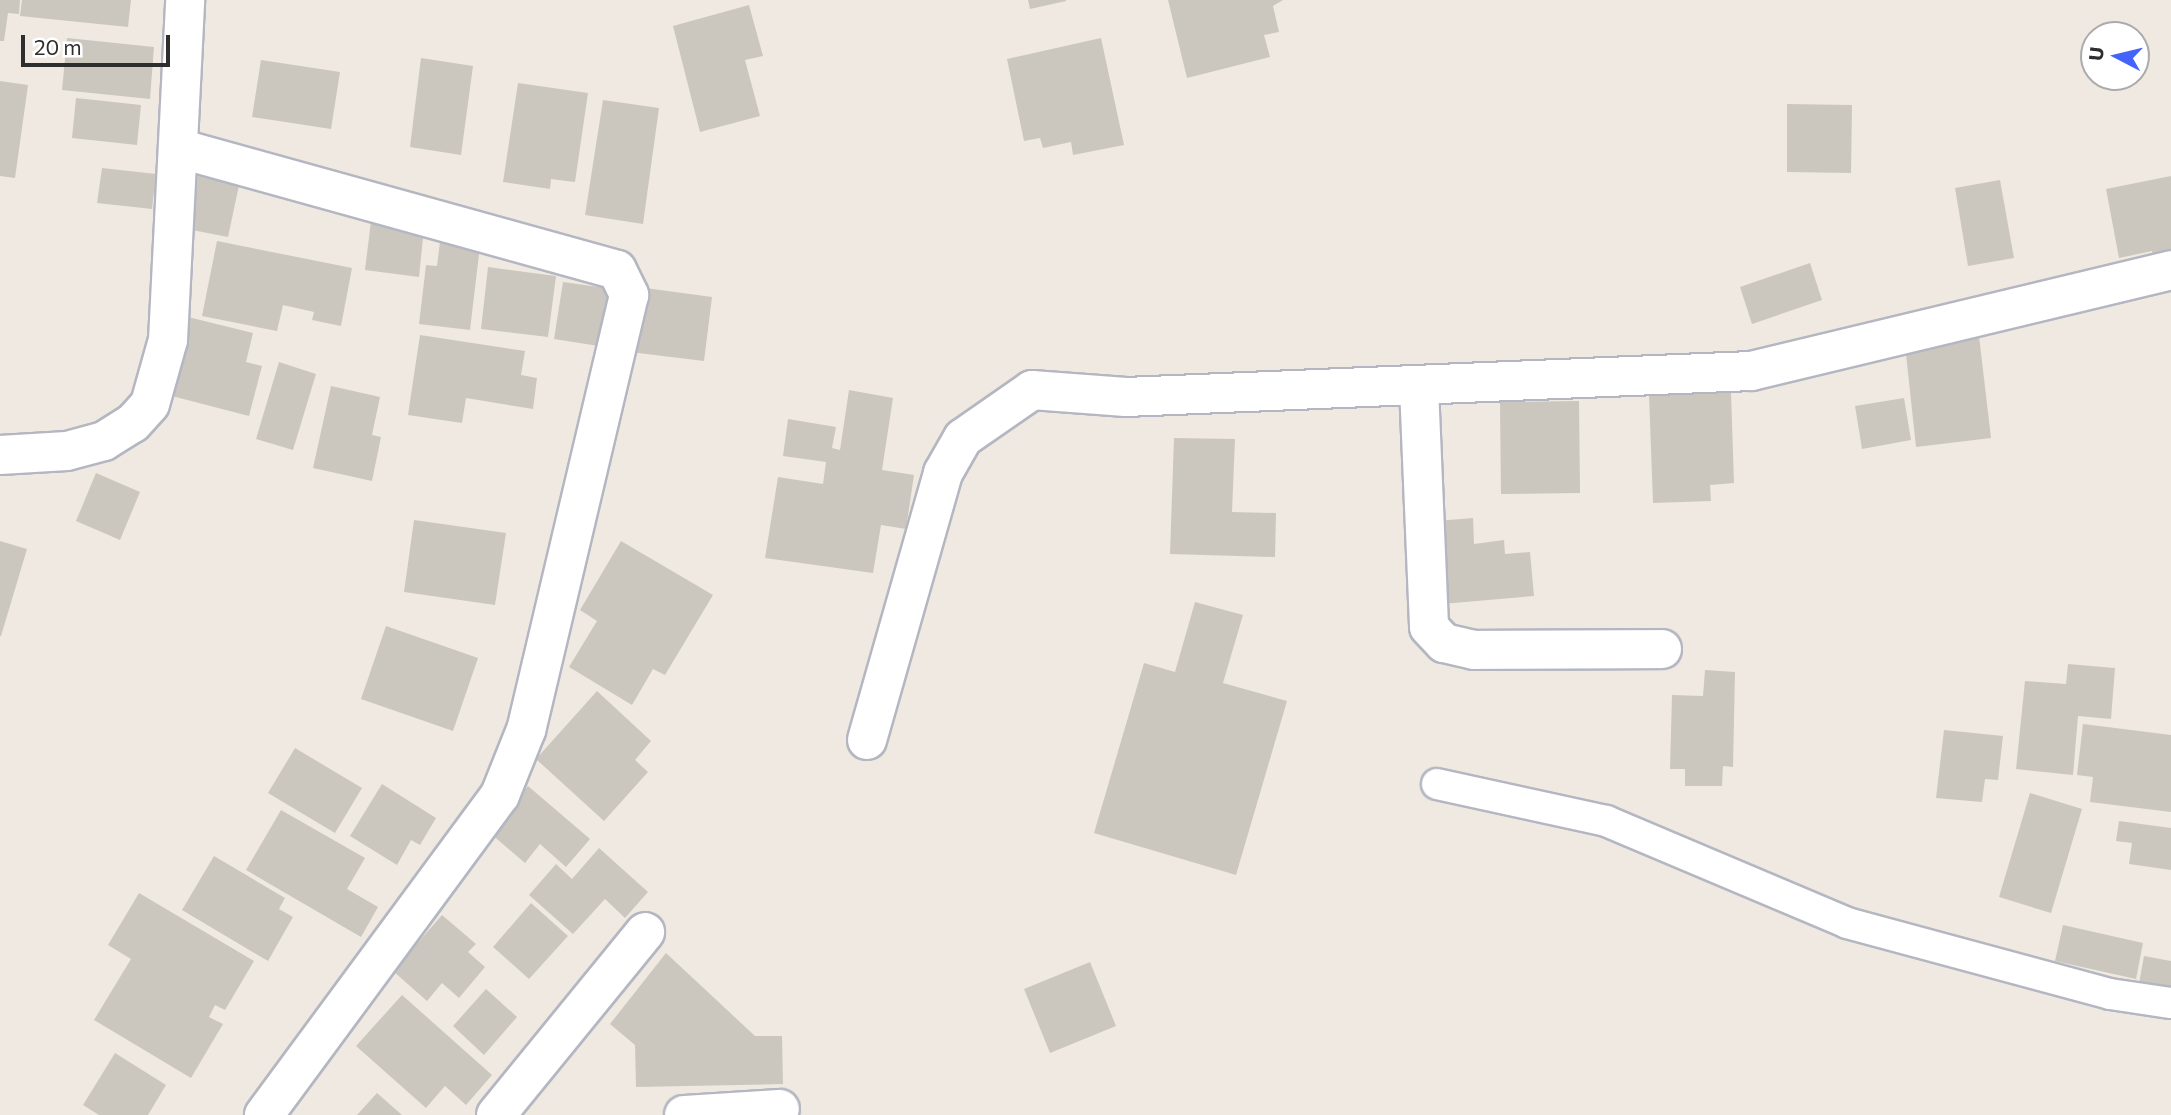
<!DOCTYPE html>
<html>
<head>
<meta charset="utf-8">
<style>
	body { margin:0 }
	#map { position:relative; width:2171px; height:1115px; overflow:hidden; background:#efe9e1; font-family:Commissioner,sans-serif }
	div>[style] { position:absolute }
	.building>* { inset:0; background:#cbc7bf }
	.roads { filter:drop-shadow(2px 0 #b4b7c1) drop-shadow(-2px 0 #b4b7c1) drop-shadow(0 2px #b4b7c1) drop-shadow(0 -2px #b4b7c1) }
	.lane>* { height:30px; margin:-15px; padding:0 15px; transform-origin:15px; border-radius:15px; background:#fff }
	.street>* { height:38px; margin:-19px; padding:0 19px; transform-origin:19px; border-radius:19px; background:#fff }
	span { translate:-50% -50%; white-space:nowrap; text-align:center; line-height:1.15; -webkit-text-stroke:7px #fff; paint-order:stroke }
	.north { position:absolute; left:2080px; top:21px; width:70px; height:70px; box-sizing:border-box; background:#fff; border:2px solid #ababab; border-radius:50%; rotate:277deg; font-size:19px; font-weight:700; line-height:28px; text-align:center; color:#2e2e2e }
	.north::after { content:''; display:block; margin:auto; width:24px; height:32px; background:#4264fb; clip-path:polygon(50% 0,100% 100%,50% 72%,0 100%) }
	.scale { position:absolute; left:21px; top:35px; width:149px; height:32px; box-sizing:border-box; border:4px solid #2e2e2e; border-top:0; padding-left:9px; font-size:21px; line-height:24px; white-space:nowrap; color:#2e2e2e; -webkit-text-stroke:5px #fff; paint-order:stroke }
</style>
</head>
<body>
<div id="map">
	<div class="building">
		<i style="clip-path:polygon(0 0,20px 0,19px 14px,8px 13px,4px 41px,0 41px)"></i>
		<i style="clip-path:polygon(22px 0,131px 0,128px 27px,20px 16px)"></i>
		<i style="clip-path:polygon(1028px 0,1066px 0,1066px 1px,1030px 9px)"></i>
		<i style="clip-path:polygon(1168px 0,1283px 0,1273px 6px,1279px 32px,1264px 35px,1270px 57px,1187px 78px)"></i>
		<i style="clip-path:polygon(749px 5px,763px 56px,745px 60px,760px 116px,700px 132px,673px 26px)"></i>
		<i style="clip-path:polygon(67px 38px,154px 47px,150px 99px,62px 90px)"></i>
		<i style="clip-path:polygon(1101px 38px,1124px 145px,1073px 155px,1071px 142px,1043px 148px,1040px 138px,1024px 141px,1007px 59px)"></i>
		<i style="clip-path:polygon(421px 58px,473px 66px,461px 155px,410px 147px)"></i>
		<i style="clip-path:polygon(261px 60px,340px 72px,331px 129px,252px 117px)"></i>
		<i style="clip-path:polygon(0 81px,28px 85px,15px 178px,0 176px)"></i>
		<i style="clip-path:polygon(518px 83px,588px 93px,575px 182px,551px 179px,550px 189px,503px 182px)"></i>
		<i style="clip-path:polygon(76px 98px,141px 105px,137px 145px,72px 138px)"></i>
		<i style="clip-path:polygon(603px 100px,659px 108px,643px 224px,585px 215px)"></i>
		<i style="clip-path:polygon(1787px 104px,1852px 105px,1851px 173px,1787px 172px)"></i>
		<i style="clip-path:polygon(200px 167px,241px 176px,228px 237px,187px 229px)"></i>
		<i style="clip-path:polygon(102px 168px,156px 174px,152px 209px,97px 203px)"></i>
		<i style="clip-path:polygon(2171px 176px,2171px 260px,2154px 264px,2152px 251px,2119px 258px,2106px 189px)"></i>
		<i style="clip-path:polygon(2000px 180px,2014px 258px,1968px 266px,1955px 188px)"></i>
		<i style="clip-path:polygon(371px 221px,424px 228px,419px 277px,365px 270px)"></i>
		<i style="clip-path:polygon(217px 241px,352px 268px,341px 326px,312px 320px,314px 312px,283px 305px,277px 331px,202px 316px)"></i>
		<i style="clip-path:polygon(440px 242px,480px 246px,470px 330px,419px 324px,426px 265px,437px 266px)"></i>
		<i style="clip-path:polygon(1810px 263px,1822px 300px,1752px 324px,1740px 287px)"></i>
		<i style="clip-path:polygon(488px 267px,556px 276px,548px 337px,481px 329px)"></i>
		<i style="clip-path:polygon(563px 282px,613px 289px,605px 347px,554px 339px)"></i>
		<i style="clip-path:polygon(638px 287px,712px 297px,704px 361px,630px 352px)"></i>
		<i style="clip-path:polygon(188px 317px,253px 333px,246px 362px,262px 366px,249px 416px,168px 395px)"></i>
		<i style="clip-path:polygon(420px 335px,525px 351px,521px 375px,537px 378px,533px 409px,466px 398px,462px 423px,408px 415px)"></i>
		<i style="clip-path:polygon(1979px 336px,1991px 438px,1916px 447px,1905px 345px)"></i>
		<i style="clip-path:polygon(279px 362px,316px 374px,293px 450px,256px 439px)"></i>
		<i style="clip-path:polygon(331px 386px,380px 397px,372px 435px,381px 437px,372px 481px,313px 468px)"></i>
		<i style="clip-path:polygon(849px 390px,893px 398px,882px 470px,914px 475px,906px 529px,881px 525px,873px 573px,765px 558px,778px 477px,823px 484px,826px 462px,783px 456px,788px 419px,836px 427px,832px 448px,840px 450px)"></i>
		<i style="clip-path:polygon(1731px 392px,1734px 483px,1710px 485px,1711px 501px,1653px 503px,1649px 395px)"></i>
		<i style="clip-path:polygon(1904px 398px,1911px 440px,1862px 449px,1855px 406px)"></i>
		<i style="clip-path:polygon(1579px 401px,1580px 493px,1501px 494px,1500px 402px)"></i>
		<i style="clip-path:polygon(1174px 438px,1235px 439px,1232px 512px,1276px 513px,1275px 557px,1170px 554px)"></i>
		<i style="clip-path:polygon(96px 473px,140px 492px,120px 540px,76px 521px)"></i>
		<i style="clip-path:polygon(1473px 518px,1474px 544px,1504px 540px,1505px 554px,1530px 552px,1534px 596px,1442px 604px,1436px 521px)"></i>
		<i style="clip-path:polygon(414px 520px,506px 533px,495px 605px,404px 592px)"></i>
		<i style="clip-path:polygon(0 541px,27px 549px,1px 636px,0 636px)"></i>
		<i style="clip-path:polygon(621px 541px,713px 595px,665px 675px,653px 669px,632px 705px,569px 667px,597px 621px,580px 610px)"></i>
		<i style="clip-path:polygon(1195px 602px,1243px 615px,1223px 683px,1287px 701px,1236px 875px,1094px 833px,1144px 663px,1175px 672px)"></i>
		<i style="clip-path:polygon(386px 626px,478px 658px,453px 731px,361px 699px)"></i>
		<i style="clip-path:polygon(2068px 664px,2115px 668px,2111px 719px,2078px 716px,2073px 775px,2016px 769px,2025px 681px,2066px 684px)"></i>
		<i style="clip-path:polygon(1705px 670px,1735px 672px,1733px 767px,1723px 766px,1722px 786px,1685px 786px,1685px 769px,1670px 769px,1672px 695px,1703px 696px)"></i>
		<i style="clip-path:polygon(597px 691px,651px 741px,635px 760px,648px 772px,604px 821px,536px 759px)"></i>
		<i style="clip-path:polygon(2083px 724px,2171px 735px,2171px 812px,2090px 802px,2093px 777px,2077px 775px)"></i>
		<i style="clip-path:polygon(1944px 730px,2003px 736px,1998px 780px,1985px 779px,1982px 802px,1936px 798px)"></i>
		<i style="clip-path:polygon(295px 748px,362px 788px,335px 833px,268px 793px)"></i>
		<i style="clip-path:polygon(382px 784px,436px 818px,420px 845px,411px 840px,397px 865px,350px 836px)"></i>
		<i style="clip-path:polygon(528px 786px,590px 839px,566px 867px,540px 844px,525px 863px,490px 833px)"></i>
		<i style="clip-path:polygon(2030px 793px,2082px 809px,2051px 913px,1999px 897px)"></i>
		<i style="clip-path:polygon(281px 810px,365px 858px,347px 889px,378px 907px,361px 937px,246px 870px)"></i>
		<i style="clip-path:polygon(2119px 821px,2171px 828px,2171px 870px,2129px 864px,2132px 843px,2116px 841px)"></i>
		<i style="clip-path:polygon(599px 848px,648px 892px,625px 918px,605px 899px,573px 934px,529px 895px,556px 864px,572px 879px)"></i>
		<i style="clip-path:polygon(214px 856px,285px 898px,279px 909px,293px 917px,268px 961px,182px 910px)"></i>
		<i style="clip-path:polygon(139px 893px,254px 961px,225px 1010px,215px 1005px,209px 1017px,223px 1024px,191px 1078px,94px 1020px,131px 959px,108px 945px)"></i>
		<i style="clip-path:polygon(531px 903px,568px 936px,529px 979px,493px 947px)"></i>
		<i style="clip-path:polygon(442px 915px,476px 944px,468px 952px,485px 967px,459px 998px,442px 983px,427px 1001px,393px 971px)"></i>
		<i style="clip-path:polygon(2063px 925px,2143px 943px,2136px 979px,2055px 961px)"></i>
		<i style="clip-path:polygon(666px 953px,755px 1036px,782px 1036px,783px 1084px,636px 1087px,635px 1045px,610px 1024px)"></i>
		<i style="clip-path:polygon(2144px 956px,2171px 961px,2171px 995px,2138px 989px)"></i>
		<i style="clip-path:polygon(1090px 962px,1116px 1026px,1050px 1053px,1024px 989px)"></i>
		<i style="clip-path:polygon(486px 989px,517px 1017px,484px 1055px,453px 1026px)"></i>
		<i style="clip-path:polygon(402px 995px,492px 1075px,466px 1105px,445px 1086px,426px 1108px,356px 1046px)"></i>
		<i style="clip-path:polygon(115px 1053px,166px 1085px,148px 1115px,99px 1115px,83px 1105px)"></i>
		<i style="clip-path:polygon(377px 1093px,402px 1115px,357px 1115px)"></i>
	</div>
	<div class="roads">
		<div class="lane">
			<i style="left:1437px;top:784px;width:173px;rotate:12.3deg"></i>
			<i style="left:1606px;top:821px;width:262px;rotate:22.9deg"></i>
			<i style="left:1847px;top:923px;width:272px;rotate:15.1deg"></i>
			<i style="left:2110px;top:994px;width:62px;rotate:8.4deg"></i>
		</div>
		<div class="street">
			<i style="left:181px;top:149px;width:452px;rotate:15.5deg"></i>
			<i style="left:617px;top:270px;width:28px;rotate:64deg"></i>
			<i style="left:629px;top:295px;width:447px;rotate:103.3deg"></i>
			<i style="left:526px;top:730px;width:70px;rotate:111.8deg"></i>
			<i style="left:500px;top:795px;width:398px;rotate:126.4deg"></i>
			<i style="left:1419px;top:387px;width:240px;rotate:87.6deg"></i>
			<i style="left:1429px;top:627px;width:22px;rotate:47deg"></i>
			<i style="left:1444px;top:643px;width:31px;rotate:13deg"></i>
			<i style="left:1474px;top:650px;width:188px;rotate:-0.3deg"></i>
			<i style="left:0;top:455px;width:67px;rotate:-3.4deg"></i>
			<i style="left:67px;top:451px;width:38px;rotate:-15deg"></i>
			<i style="left:104px;top:441px;width:34px;rotate:-32deg"></i>
			<i style="left:133px;top:423px;width:25px;rotate:-48deg"></i>
			<i style="left:150px;top:404px;width:66px;rotate:-74.3deg"></i>
			<i style="left:168px;top:340px;width:340px;rotate:-87.1deg"></i>
			<i style="left:867px;top:740px;width:278px;rotate:-74.1deg"></i>
			<i style="left:943px;top:473px;width:40px;rotate:-60.3deg"></i>
			<i style="left:963px;top:438px;width:84px;rotate:-34.8deg"></i>
			<i style="left:1032px;top:390px;width:94px;rotate:4.3deg"></i>
			<i style="left:1126px;top:397px;width:626px;rotate:-2.38deg"></i>
			<i style="left:1751px;top:371px;width:432px;rotate:-13.5deg"></i>
			<i style="left:496px;top:1115px;width:236px;rotate:-50.8deg"></i>
			<i style="left:684px;top:1115px;width:96px;rotate:-3.6deg"></i>
		</div>
	</div>
	<div class="north">U</div>
	<div class="scale">20 m</div>
</div>
</body>
</html>
